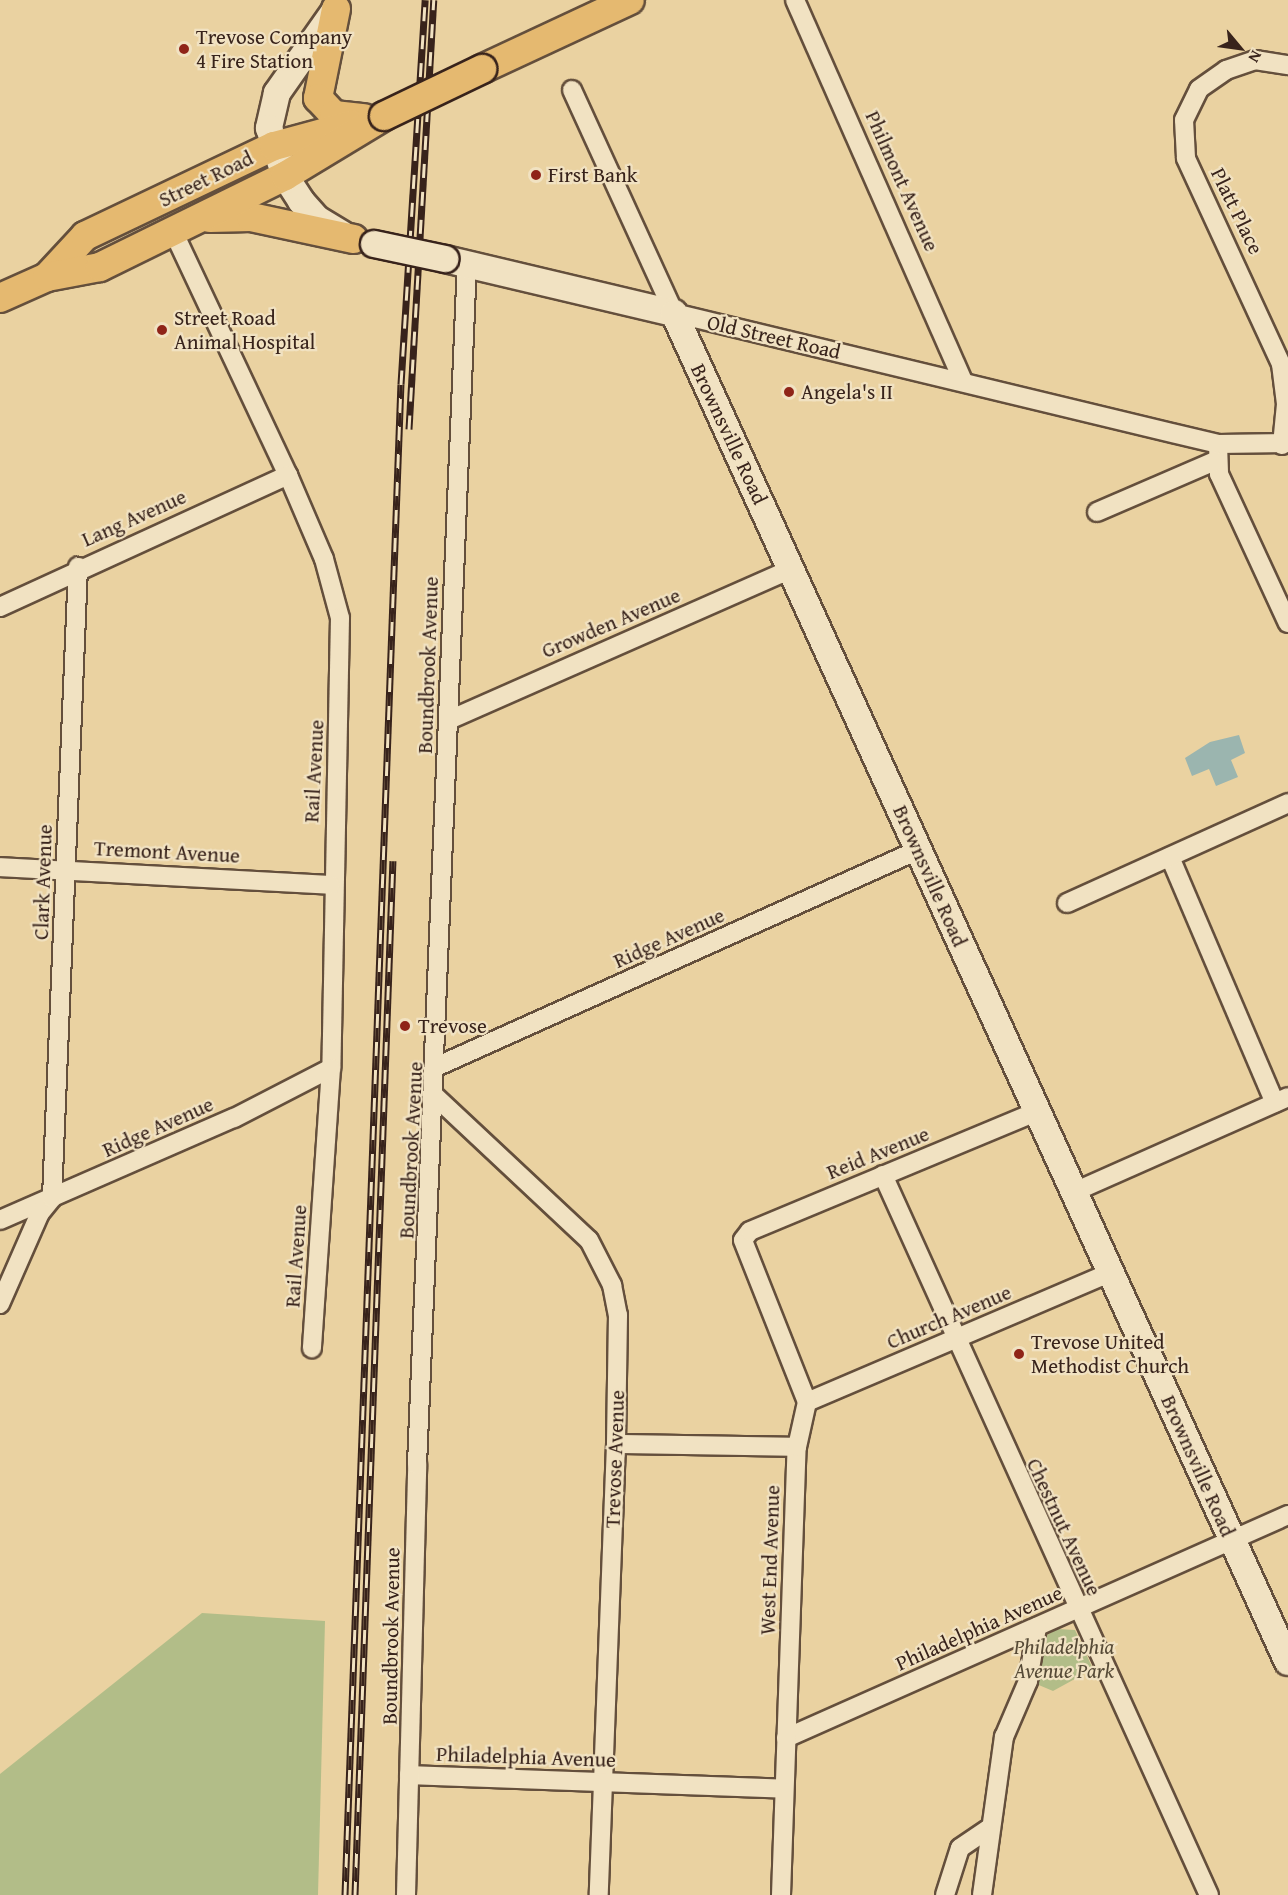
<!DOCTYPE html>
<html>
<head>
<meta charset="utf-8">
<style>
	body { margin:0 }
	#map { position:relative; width:1288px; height:1895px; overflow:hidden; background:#ead2a1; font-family:"Gentium Book Plus",serif }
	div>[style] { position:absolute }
	.green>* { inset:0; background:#b2bd88 }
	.water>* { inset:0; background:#9bb5af }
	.roads { filter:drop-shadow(2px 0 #644f3c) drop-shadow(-2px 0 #644f3c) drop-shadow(0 2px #644f3c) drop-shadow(0 -2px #644f3c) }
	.street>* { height:18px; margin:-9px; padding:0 9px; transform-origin:9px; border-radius:9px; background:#f1e2c2 }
	.secondary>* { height:26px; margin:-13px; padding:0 13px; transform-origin:13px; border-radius:13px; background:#f1e2c2 }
	.primary>* { height:28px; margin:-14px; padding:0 14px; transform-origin:14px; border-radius:14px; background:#e5b970 }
	.rail>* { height:7px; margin-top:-3.5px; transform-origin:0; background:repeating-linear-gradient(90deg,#f1e2c2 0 14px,#38231b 0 28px); box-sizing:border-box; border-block:2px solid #38231b }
	.bridges { filter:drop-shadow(2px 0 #38231b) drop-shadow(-2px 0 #38231b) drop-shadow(0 2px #38231b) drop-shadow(0 -2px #38231b) }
	.secondary-bridge>* { height:26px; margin:-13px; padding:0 13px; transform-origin:13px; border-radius:13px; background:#f1e2c2 }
	.primary-bridge>* { height:28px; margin:-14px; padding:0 14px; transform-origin:14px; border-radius:14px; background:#e5b970 }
	.dots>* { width:16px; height:16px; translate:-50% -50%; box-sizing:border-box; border:3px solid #f1e2c2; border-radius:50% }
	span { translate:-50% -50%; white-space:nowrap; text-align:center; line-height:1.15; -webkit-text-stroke:4.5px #f1e2c2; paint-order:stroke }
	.poi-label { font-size:21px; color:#38231b }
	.left { translate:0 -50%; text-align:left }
	.street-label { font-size:21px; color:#38231b }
	.park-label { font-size:21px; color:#564a36; font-style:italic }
	.north { position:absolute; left:1210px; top:18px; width:60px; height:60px; -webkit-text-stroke:4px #f1e2c2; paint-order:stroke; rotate:119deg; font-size:16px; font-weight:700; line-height:24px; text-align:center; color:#38231b }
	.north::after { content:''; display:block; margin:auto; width:21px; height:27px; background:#38231b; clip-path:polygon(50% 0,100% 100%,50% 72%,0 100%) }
</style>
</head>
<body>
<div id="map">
	<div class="green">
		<i style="clip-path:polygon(202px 1613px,325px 1621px,318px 1895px,0 1895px,0 1774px)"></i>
		<i style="clip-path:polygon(1058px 1629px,1075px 1630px,1093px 1669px,1053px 1691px,1034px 1683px,1045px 1636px)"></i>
	</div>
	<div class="water">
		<i style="clip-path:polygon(1239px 735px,1245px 753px,1231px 760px,1238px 777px,1216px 786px,1209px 769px,1192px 776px,1185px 758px,1210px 742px)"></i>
	</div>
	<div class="roads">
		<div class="street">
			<i style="left:795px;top:0;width:416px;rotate:66.2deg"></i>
			<i style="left:572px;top:90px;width:245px;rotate:65.4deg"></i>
			<i style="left:674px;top:313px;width:560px;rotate:13.54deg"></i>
			<i style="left:1218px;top:444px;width:70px;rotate:-0.8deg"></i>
			<i style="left:173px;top:231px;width:270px;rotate:64.8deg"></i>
			<i style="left:288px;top:475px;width:91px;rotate:66.8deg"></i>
			<i style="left:324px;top:559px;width:61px;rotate:74.8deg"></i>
			<i style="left:340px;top:618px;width:450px;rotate:91.1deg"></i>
			<i style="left:331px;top:1068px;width:281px;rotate:93.9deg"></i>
			<i style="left:1218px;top:444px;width:30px;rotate:88deg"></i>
			<i style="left:1219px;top:474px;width:164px;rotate:65.2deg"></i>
			<i style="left:1282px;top:445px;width:41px;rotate:-84.4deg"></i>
			<i style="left:1286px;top:404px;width:40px;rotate:-97.1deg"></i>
			<i style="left:1281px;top:364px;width:227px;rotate:-114.8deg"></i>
			<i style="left:1186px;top:158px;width:38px;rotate:-93deg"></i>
			<i style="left:1184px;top:120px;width:34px;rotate:-64deg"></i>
			<i style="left:1199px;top:89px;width:33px;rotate:-35deg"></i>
			<i style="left:1226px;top:70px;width:31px;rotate:-19deg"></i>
			<i style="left:1255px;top:60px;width:33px;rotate:9deg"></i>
			<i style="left:1097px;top:512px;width:129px;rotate:-23.4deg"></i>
			<i style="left:0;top:607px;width:317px;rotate:-24.6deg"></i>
			<i style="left:449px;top:720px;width:375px;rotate:-23.8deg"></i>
			<i style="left:1170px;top:857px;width:267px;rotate:66.9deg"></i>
			<i style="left:0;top:867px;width:331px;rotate:3.1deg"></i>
			<i style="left:1067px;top:903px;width:243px;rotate:-24.3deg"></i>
			<i style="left:438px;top:1066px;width:526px;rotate:-24.23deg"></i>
			<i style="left:436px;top:1097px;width:209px;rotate:43.1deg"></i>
			<i style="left:589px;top:1240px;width:51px;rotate:62.9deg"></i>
			<i style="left:612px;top:1285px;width:31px;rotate:79deg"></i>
			<i style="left:618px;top:1315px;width:129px;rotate:90.9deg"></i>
			<i style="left:616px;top:1444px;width:451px;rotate:92.2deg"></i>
			<i style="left:883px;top:1175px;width:790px;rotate:65.64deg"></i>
			<i style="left:1074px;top:1192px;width:234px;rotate:-23.9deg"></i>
			<i style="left:0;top:1220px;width:255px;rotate:-23.6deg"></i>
			<i style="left:234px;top:1118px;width:109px;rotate:-27.3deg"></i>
			<i style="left:0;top:1304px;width:99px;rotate:-66.3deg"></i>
			<i style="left:40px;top:1213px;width:19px;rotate:-51deg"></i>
			<i style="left:52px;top:1198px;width:632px;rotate:-87.64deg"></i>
			<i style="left:807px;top:1402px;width:328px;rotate:-23.1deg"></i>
			<i style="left:616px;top:1444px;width:181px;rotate:0.9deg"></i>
			<i style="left:786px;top:1738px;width:549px;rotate:-23.95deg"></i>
			<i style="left:409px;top:1775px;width:375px;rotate:2.1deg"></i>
			<i style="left:406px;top:1895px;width:430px;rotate:-88.5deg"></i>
			<i style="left:417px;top:1465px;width:1203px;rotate:-87.62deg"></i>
			<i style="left:781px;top:1895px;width:448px;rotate:-88deg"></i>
			<i style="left:797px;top:1447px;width:46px;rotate:-77.5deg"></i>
			<i style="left:807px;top:1402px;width:174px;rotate:-111.6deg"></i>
			<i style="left:743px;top:1240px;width:11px;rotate:-52deg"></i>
			<i style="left:750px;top:1231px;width:308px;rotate:-22.6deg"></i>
			<i style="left:945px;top:1895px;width:49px;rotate:-72.3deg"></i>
			<i style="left:960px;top:1848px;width:37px;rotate:-34deg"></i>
			<i style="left:982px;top:1895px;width:160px;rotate:-82.1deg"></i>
			<i style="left:1004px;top:1737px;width:61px;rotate:-66.8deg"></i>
			<i style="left:1028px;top:1681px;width:55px;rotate:-80.5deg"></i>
		</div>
		<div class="secondary">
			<i style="left:336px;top:9px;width:103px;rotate:125.1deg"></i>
			<i style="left:277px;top:93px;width:36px;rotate:103deg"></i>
			<i style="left:269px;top:128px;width:51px;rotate:71.6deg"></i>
			<i style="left:285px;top:176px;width:30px;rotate:57deg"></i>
			<i style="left:301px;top:201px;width:24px;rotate:48deg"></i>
			<i style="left:317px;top:219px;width:29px;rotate:31deg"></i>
			<i style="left:445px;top:259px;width:235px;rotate:13.3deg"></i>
			<i style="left:674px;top:313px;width:1482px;rotate:65.53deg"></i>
		</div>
		<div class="primary">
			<i style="left:336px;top:9px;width:91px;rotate:101.4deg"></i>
			<i style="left:318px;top:98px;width:23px;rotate:47deg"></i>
			<i style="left:334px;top:115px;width:30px;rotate:6deg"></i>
			<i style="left:482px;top:69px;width:163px;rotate:-25deg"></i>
			<i style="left:210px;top:218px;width:41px;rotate:-1.4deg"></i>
			<i style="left:251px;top:217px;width:105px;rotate:12.1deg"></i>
			<i style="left:47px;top:277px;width:56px;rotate:-47.2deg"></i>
			<i style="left:85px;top:236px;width:209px;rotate:-25.5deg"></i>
			<i style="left:274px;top:146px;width:81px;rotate:-15.1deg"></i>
			<i style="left:0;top:298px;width:51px;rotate:-24.1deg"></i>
			<i style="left:47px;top:277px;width:54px;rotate:-10.7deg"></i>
			<i style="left:100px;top:267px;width:206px;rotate:-26.2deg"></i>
			<i style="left:285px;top:176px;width:116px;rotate:-31.2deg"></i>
		</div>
	</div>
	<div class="rail">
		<i style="left:409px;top:429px;width:430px;rotate:-86.7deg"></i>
		<i style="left:345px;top:1895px;width:1512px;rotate:-87.88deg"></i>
		<i style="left:401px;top:384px;width:385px;rotate:-86.4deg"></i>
		<i style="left:355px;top:1895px;width:1035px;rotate:-87.9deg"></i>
	</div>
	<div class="bridges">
		<div class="secondary-bridge">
			<i style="left:374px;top:244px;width:73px;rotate:11.9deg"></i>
		</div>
		<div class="primary-bridge">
			<i style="left:384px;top:116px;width:109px;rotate:-25.6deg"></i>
		</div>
	</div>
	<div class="dots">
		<i style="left:184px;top:49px;background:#8f2418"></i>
		<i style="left:536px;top:175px;background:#8f2418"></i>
		<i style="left:162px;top:330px;background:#8f2418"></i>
		<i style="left:789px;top:392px;background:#8f2418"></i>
		<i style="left:405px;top:1026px;background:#8f2418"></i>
		<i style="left:1019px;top:1354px;background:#8f2418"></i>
	</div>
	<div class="poi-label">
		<span class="left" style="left:196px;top:49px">Trevose Company<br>4 Fire Station</span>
		<span class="left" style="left:548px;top:175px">First Bank</span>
		<span class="left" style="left:174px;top:330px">Street Road<br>Animal Hospital</span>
		<span class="left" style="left:801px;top:392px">Angela's II</span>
		<span class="left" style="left:418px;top:1026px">Trevose</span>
		<span class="left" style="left:1031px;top:1354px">Trevose United<br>Methodist Church</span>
	</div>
	<div class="street-label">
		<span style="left:206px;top:179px;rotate:-26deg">Street Road</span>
		<span style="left:902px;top:181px;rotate:66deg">Philmont Avenue</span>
		<span style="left:1237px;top:211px;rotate:64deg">Platt Place</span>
		<span style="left:774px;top:337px;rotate:13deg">Old Street Road</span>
		<span style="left:729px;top:434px;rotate:65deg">Brownsville Road</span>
		<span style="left:134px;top:518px;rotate:-24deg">Lang Avenue</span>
		<span style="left:611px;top:623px;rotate:-23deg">Growden Avenue</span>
		<span style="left:428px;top:665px;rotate:-88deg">Boundbrook Avenue</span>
		<span style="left:314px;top:771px;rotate:-87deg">Rail Avenue</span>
		<span style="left:167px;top:852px;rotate:3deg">Tremont Avenue</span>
		<span style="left:930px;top:876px;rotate:66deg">Brownsville Road</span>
		<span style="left:43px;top:882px;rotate:-88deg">Clark Avenue</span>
		<span style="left:669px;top:938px;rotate:-24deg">Ridge Avenue</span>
		<span style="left:158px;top:1127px;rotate:-24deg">Ridge Avenue</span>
		<span style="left:411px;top:1150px;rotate:-87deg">Boundbrook Avenue</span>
		<span style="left:878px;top:1153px;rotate:-22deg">Reid Avenue</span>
		<span style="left:296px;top:1256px;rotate:-86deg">Rail Avenue</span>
		<span style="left:949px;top:1317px;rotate:-23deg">Church Avenue</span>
		<span style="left:615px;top:1459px;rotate:-88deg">Trevose Avenue</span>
		<span style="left:1198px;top:1466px;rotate:66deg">Brownsville Road</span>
		<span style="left:1064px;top:1527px;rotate:65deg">Chestnut Avenue</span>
		<span style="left:770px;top:1560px;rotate:-88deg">West End Avenue</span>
		<span style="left:979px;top:1628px;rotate:-24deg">Philadelphia Avenue</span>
		<span style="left:391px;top:1636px;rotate:-89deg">Boundbrook Avenue</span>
		<span style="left:526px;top:1757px;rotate:2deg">Philadelphia Avenue</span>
	</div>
	<div class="park-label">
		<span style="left:1064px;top:1659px">Philadelphia<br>Avenue Park</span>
	</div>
	<div class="north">N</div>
</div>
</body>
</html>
